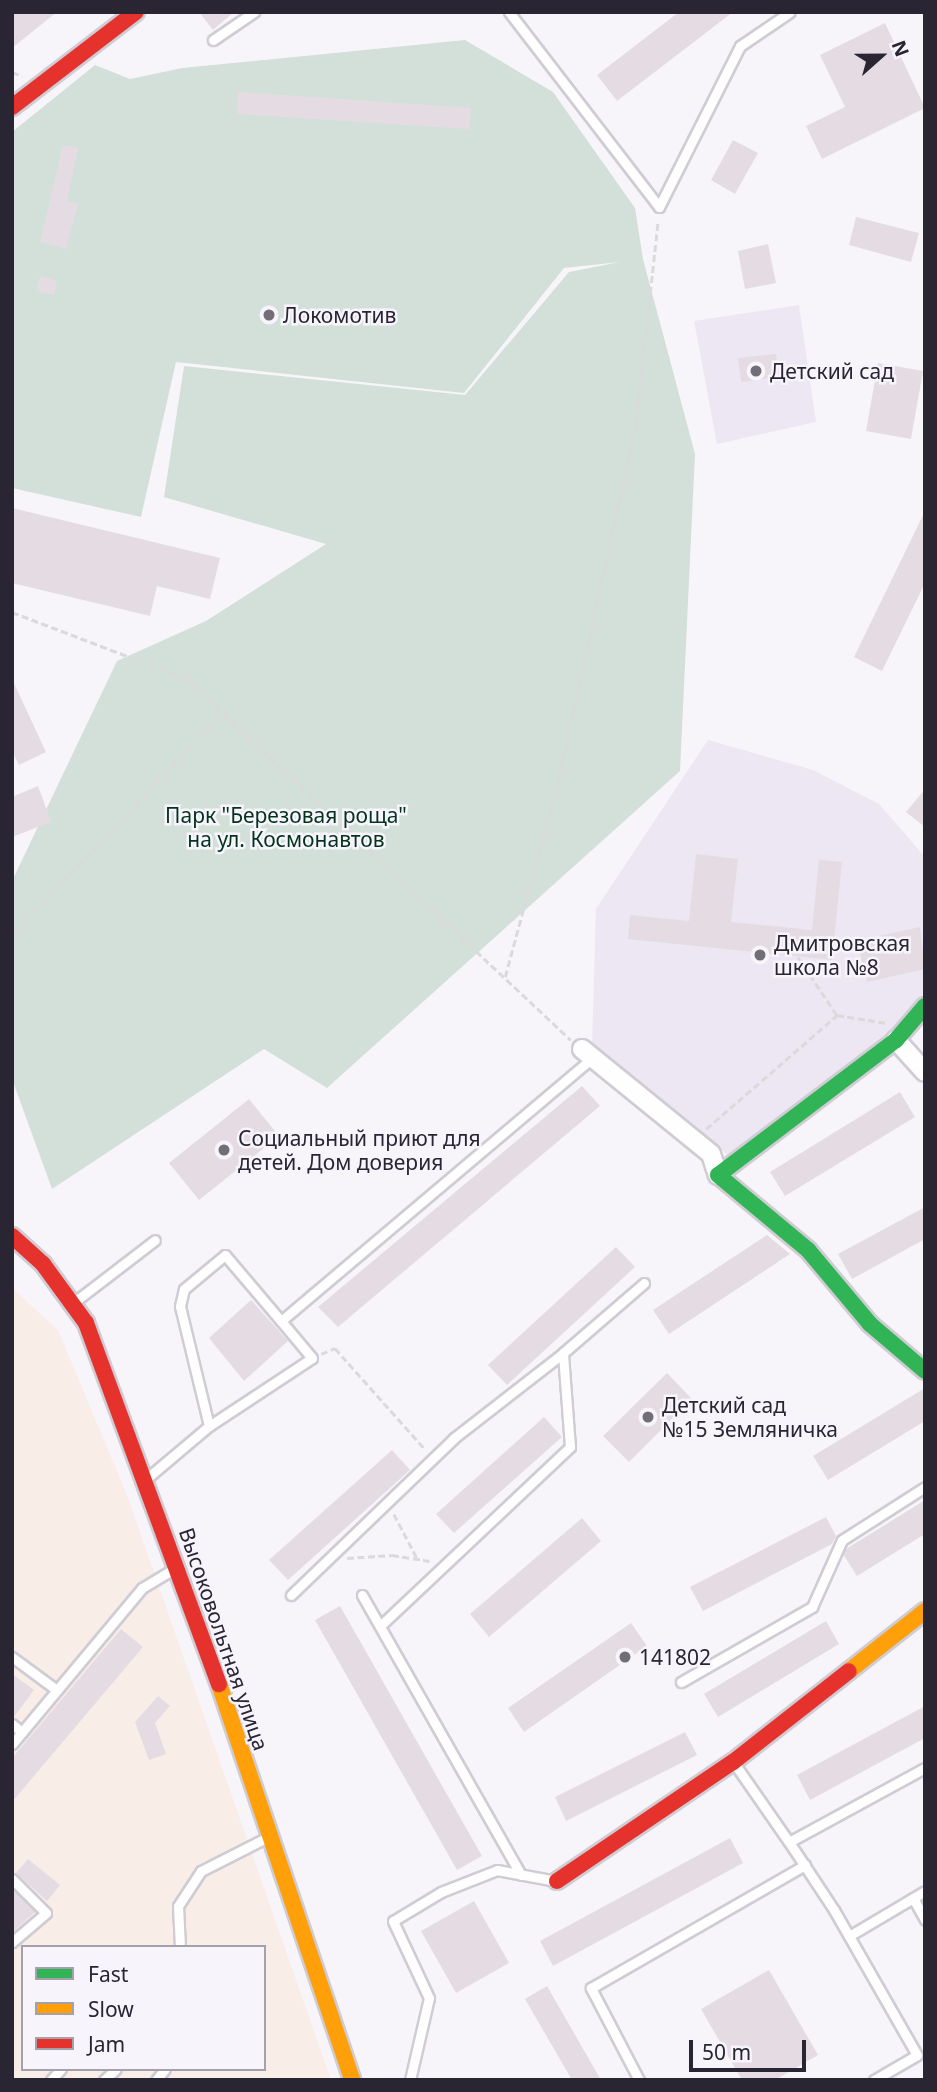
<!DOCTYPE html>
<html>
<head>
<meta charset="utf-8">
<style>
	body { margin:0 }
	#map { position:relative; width:937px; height:2092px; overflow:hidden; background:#f7f5fa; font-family:"Noto Sans",sans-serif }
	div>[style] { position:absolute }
	.industrial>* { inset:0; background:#f9ede7 }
	.built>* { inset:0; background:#ece7f3 }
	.green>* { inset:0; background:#d3e0d9 }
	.building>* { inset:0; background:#e5dce3 }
	.path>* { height:2.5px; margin-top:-1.25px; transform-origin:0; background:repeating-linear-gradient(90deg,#dad9db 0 7px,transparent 0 10.5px) }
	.roads { filter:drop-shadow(2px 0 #cfccd4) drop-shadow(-2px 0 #cfccd4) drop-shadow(0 2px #cfccd4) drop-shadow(0 -2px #cfccd4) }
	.lane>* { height:9px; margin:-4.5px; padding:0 4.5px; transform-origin:4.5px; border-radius:4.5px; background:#fefefe }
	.street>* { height:18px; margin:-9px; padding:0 9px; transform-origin:9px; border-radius:9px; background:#fefefe }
	.fast>* { height:16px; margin:-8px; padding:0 8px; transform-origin:8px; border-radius:8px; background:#30b455 }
	.slow>* { height:16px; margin:-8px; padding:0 8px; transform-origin:8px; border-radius:8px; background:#ff9f0a }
	.jam>* { height:16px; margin:-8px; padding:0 8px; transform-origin:8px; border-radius:8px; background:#e5322d }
	.dots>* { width:19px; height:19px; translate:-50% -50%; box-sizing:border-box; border:4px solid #f7f4fb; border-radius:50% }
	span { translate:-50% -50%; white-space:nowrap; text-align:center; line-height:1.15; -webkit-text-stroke:5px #f7f4fb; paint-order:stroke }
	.poi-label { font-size:21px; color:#2a2532 }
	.left { translate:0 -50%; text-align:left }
	.park-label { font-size:21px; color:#02331c }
	.street-label { font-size:21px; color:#2a2532 }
	.frame { position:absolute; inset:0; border:14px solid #2a2532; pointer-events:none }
	.legend { position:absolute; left:21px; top:1945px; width:245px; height:126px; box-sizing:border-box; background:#f7f4fb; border:2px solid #a5a1ab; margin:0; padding:9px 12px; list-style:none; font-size:21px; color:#2a2532 }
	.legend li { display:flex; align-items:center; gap:14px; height:35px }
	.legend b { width:35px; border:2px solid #a5a1ab }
	.north { position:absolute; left:846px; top:21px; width:70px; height:70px; -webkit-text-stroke:5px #f7f4fb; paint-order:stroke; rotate:69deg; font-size:19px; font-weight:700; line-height:28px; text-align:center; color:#2a2532 }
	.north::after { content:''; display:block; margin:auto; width:24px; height:32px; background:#2a2532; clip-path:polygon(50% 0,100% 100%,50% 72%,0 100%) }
	.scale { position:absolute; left:689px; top:2040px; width:117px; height:32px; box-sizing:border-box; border:4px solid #2a2532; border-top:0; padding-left:9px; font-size:21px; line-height:24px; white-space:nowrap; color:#2a2532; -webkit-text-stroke:5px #f7f4fb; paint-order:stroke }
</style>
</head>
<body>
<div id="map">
	<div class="industrial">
		<i style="clip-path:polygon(evenodd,12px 1288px,58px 1330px,127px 1495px,331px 2080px,12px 2080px,12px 1288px,23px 1947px,264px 1947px,264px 2069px,23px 2069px,23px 1947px)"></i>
	</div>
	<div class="built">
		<i style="clip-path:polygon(799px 305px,816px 422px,717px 444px,694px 321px)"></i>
		<i style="clip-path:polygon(708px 740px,813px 770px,879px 804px,925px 857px,925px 1001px,898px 1029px,729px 1156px,592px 1044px,596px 909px)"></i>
	</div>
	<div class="green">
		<i style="clip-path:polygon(465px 40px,553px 92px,635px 208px,643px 259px,695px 454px,680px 771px,327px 1088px,264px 1049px,52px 1189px,12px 1079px,12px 881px,117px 661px,206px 621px,326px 544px,164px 497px,184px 366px,465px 395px,569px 272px,620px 262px,564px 268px,464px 393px,176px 362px,141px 517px,12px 488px,12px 132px,95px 65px,130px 79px,182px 68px)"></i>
	</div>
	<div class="building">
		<i style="clip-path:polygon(12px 12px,57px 12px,12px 48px)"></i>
		<i style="clip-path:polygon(199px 12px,234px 12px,213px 30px)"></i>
		<i style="clip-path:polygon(679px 12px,733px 12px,617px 101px,597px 75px)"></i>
		<i style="clip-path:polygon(885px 23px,925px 108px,822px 159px,806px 126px,845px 107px,820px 55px)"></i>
		<i style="clip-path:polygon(238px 92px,471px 108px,469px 129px,237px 114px)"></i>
		<i style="clip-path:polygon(733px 140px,758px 153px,735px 194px,711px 180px)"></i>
		<i style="clip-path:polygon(63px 145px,78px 148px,67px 201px,78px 204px,66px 249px,40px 242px)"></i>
		<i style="clip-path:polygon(856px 217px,919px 233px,911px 262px,849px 245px)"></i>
		<i style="clip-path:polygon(768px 244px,776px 283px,745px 289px,738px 251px)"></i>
		<i style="clip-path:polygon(40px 276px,57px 281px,54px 295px,36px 291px)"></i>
		<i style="clip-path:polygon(776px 354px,779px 377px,741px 382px,738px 358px)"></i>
		<i style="clip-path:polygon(878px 363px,923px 371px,911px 439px,866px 431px)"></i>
		<i style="clip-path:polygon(12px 508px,220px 558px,210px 599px,157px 586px,150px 616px,12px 583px)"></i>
		<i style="clip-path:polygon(925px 511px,925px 583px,882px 671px,854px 657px)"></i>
		<i style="clip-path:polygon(12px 679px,46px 752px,19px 765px,12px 751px)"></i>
		<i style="clip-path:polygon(38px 786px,51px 822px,12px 837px,12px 797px)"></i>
		<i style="clip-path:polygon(925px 789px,925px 827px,906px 812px)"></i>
		<i style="clip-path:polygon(696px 854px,738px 859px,731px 922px,812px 930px,819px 860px,842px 862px,832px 960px,628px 939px,630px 915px,689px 921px)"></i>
		<i style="clip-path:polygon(920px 927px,925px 969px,867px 982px,857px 941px)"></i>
		<i style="clip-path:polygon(582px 1086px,600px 1106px,338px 1327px,318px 1307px)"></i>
		<i style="clip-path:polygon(900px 1092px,915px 1117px,785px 1196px,770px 1172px)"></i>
		<i style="clip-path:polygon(249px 1099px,279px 1136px,199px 1200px,169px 1163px)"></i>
		<i style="clip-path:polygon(925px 1207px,925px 1239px,852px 1279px,838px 1254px)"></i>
		<i style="clip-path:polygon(767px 1235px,790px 1254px,669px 1334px,653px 1310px)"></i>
		<i style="clip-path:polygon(616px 1247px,635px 1267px,507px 1385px,488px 1365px)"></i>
		<i style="clip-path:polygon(251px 1300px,288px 1341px,244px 1381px,209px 1338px)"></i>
		<i style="clip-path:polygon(667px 1373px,692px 1399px,629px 1462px,603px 1436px)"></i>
		<i style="clip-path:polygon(925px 1388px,925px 1421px,828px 1480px,813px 1456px)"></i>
		<i style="clip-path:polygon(544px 1417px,562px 1437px,454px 1533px,436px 1514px)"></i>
		<i style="clip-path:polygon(392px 1450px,410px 1470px,288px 1580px,269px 1560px)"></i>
		<i style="clip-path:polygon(925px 1500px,925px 1534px,857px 1576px,843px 1554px,846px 1549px)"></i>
		<i style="clip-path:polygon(826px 1517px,836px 1536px,832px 1544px,703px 1611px,690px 1587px)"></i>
		<i style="clip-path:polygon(582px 1518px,601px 1541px,489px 1637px,470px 1614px)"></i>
		<i style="clip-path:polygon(340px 1606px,482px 1856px,457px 1870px,315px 1620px)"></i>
		<i style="clip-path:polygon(826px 1621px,839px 1644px,718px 1717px,704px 1694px)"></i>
		<i style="clip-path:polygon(631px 1623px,647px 1646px,524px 1732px,508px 1708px)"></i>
		<i style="clip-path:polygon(121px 1629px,143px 1647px,12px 1802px,12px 1758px)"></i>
		<i style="clip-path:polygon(12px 1674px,34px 1690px,14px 1717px,12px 1717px)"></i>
		<i style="clip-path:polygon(158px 1696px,170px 1706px,155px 1723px,166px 1754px,149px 1760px,135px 1722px)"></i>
		<i style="clip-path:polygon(925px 1706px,925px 1738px,810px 1800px,797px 1775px)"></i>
		<i style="clip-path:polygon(685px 1732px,697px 1755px,566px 1821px,555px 1797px)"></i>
		<i style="clip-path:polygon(730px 1838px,743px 1863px,553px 1966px,540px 1941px)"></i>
		<i style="clip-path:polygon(28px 1859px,60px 1885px,47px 1901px,16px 1873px)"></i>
		<i style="clip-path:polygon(12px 1889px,35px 1912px,12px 1933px)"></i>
		<i style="clip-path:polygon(474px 1901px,509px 1963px,456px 1993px,421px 1931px)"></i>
		<i style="clip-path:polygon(769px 1970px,818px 2055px,775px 2080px,742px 2080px,701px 2009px)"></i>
		<i style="clip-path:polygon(547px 1986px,601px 2080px,572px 2080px,525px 1999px)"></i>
	</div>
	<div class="path">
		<i style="left:12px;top:72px;width:11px;rotate:22deg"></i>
		<i style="left:12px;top:612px;width:185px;rotate:20.9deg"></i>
		<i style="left:185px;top:678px;width:529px;rotate:43.16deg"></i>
		<i style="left:12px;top:935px;width:306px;rotate:-46.5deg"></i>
		<i style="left:798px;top:957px;width:70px;rotate:56.1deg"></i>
		<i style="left:505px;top:977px;width:203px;rotate:-74.9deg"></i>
		<i style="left:558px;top:781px;width:360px;rotate:-77.7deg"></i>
		<i style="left:635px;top:429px;width:210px;rotate:-83.7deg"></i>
		<i style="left:706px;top:1129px;width:174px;rotate:-41deg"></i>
		<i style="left:837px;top:1015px;width:50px;rotate:9.3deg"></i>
		<i style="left:321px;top:1354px;width:15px;rotate:-23deg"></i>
		<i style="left:335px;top:1348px;width:135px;rotate:48.3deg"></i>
		<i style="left:394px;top:1514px;width:50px;rotate:62.4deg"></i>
		<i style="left:347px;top:1558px;width:45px;rotate:-3.8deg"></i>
		<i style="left:392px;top:1555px;width:38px;rotate:9deg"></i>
	</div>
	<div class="roads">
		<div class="lane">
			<i style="left:509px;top:12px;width:246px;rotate:52.4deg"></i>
			<i style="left:659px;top:207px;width:180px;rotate:-63.3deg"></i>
			<i style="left:740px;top:46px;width:60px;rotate:-34.2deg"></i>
			<i style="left:213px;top:40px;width:50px;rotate:-34.3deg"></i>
			<i style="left:73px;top:1303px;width:103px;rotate:-37.5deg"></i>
			<i style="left:209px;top:1426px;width:123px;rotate:-103.6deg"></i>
			<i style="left:180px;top:1306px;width:17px;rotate:-77deg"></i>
			<i style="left:184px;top:1289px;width:53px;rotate:-39.7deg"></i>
			<i style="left:225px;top:1255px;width:87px;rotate:49.7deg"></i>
			<i style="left:146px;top:1479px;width:82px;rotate:-40.1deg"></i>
			<i style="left:209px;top:1426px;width:123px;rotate:-33.4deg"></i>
			<i style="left:312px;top:1358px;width:48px;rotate:-130deg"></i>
			<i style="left:281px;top:1321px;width:407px;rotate:-40.2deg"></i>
			<i style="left:291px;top:1595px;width:226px;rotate:-43.9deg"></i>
			<i style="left:454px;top:1438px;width:138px;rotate:-37.9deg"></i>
			<i style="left:362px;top:1595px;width:322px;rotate:60.4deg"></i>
			<i style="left:380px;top:1626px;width:261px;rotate:-43.3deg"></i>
			<i style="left:570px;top:1447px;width:94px;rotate:-94.3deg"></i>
			<i style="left:563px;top:1353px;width:107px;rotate:-40.8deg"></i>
			<i style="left:12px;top:1657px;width:52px;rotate:36.4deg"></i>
			<i style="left:681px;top:1682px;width:151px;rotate:-29.8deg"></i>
			<i style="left:812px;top:1607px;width:73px;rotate:-65.9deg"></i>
			<i style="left:842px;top:1540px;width:98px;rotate:-32.6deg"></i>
			<i style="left:12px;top:1724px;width:13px;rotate:39deg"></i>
			<i style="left:12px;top:1744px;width:203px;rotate:-50.2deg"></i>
			<i style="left:142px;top:1588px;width:39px;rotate:-31deg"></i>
			<i style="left:734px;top:1763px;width:96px;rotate:55.2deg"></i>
			<i style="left:789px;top:1842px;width:155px;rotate:-28.6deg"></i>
			<i style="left:789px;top:1842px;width:82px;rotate:56.5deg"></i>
			<i style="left:834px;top:1910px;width:167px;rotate:60.2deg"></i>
			<i style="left:917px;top:2055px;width:50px;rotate:149.8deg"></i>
			<i style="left:12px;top:1879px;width:48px;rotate:45deg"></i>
			<i style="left:46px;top:1913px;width:45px;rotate:139.5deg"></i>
			<i style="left:913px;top:1898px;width:25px;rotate:61deg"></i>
			<i style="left:849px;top:1936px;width:88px;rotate:-30.6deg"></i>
			<i style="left:180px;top:1947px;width:41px;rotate:-92.8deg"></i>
			<i style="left:178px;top:1906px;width:42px;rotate:-56.7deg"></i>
			<i style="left:201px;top:1871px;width:75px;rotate:-26.9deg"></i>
			<i style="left:51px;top:2080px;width:15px;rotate:-48deg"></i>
			<i style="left:104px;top:2080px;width:16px;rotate:-43deg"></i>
			<i style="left:156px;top:2080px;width:14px;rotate:-51deg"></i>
			<i style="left:410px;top:2080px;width:84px;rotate:-77deg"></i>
			<i style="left:429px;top:1998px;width:85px;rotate:-115.1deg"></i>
			<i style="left:393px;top:1921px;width:56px;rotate:-31.1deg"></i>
			<i style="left:441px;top:1892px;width:60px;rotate:-21.4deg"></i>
			<i style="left:497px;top:1870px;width:60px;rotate:10.6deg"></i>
			<i style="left:639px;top:2080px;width:104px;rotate:-117.6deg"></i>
			<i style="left:591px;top:1988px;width:247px;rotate:-29.9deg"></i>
		</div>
		<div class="street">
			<i style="left:896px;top:1040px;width:43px;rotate:47.8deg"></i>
			<i style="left:582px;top:1049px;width:166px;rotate:39.1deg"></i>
			<i style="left:711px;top:1154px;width:22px;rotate:72deg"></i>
		</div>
		<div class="fast">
			<i style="left:925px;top:1006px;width:45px;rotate:130.5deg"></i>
			<i style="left:896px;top:1040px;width:223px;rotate:142.8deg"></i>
			<i style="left:718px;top:1175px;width:117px;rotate:39.8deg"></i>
			<i style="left:808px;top:1250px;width:97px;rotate:50deg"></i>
			<i style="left:870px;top:1324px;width:72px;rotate:40.5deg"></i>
		</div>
		<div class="slow">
			<i style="left:849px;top:1671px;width:97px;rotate:-38.3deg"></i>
			<i style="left:219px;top:1684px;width:418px;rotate:71.4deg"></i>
		</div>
		<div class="jam">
			<i style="left:12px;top:107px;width:156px;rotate:-37.5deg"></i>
			<i style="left:12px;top:1236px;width:42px;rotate:42.1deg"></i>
			<i style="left:43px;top:1264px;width:73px;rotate:53.9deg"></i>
			<i style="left:86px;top:1323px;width:385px;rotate:69.8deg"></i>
			<i style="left:557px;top:1881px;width:212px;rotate:-34.1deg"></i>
			<i style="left:733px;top:1762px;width:147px;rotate:-38.1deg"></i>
		</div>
	</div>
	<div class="dots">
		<i style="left:269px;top:315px;background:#726e78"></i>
		<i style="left:756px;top:371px;background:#726e78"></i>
		<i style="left:760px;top:955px;background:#726e78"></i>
		<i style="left:224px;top:1150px;background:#726e78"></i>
		<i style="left:648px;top:1417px;background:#726e78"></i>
		<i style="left:625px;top:1657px;background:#726e78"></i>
	</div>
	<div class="poi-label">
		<span class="left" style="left:283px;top:315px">Локомотив</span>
		<span class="left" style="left:770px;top:371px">Детский сад</span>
		<span class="left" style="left:774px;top:955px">Дмитровская<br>школа №8</span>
		<span class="left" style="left:238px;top:1150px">Социальный приют для<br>детей. Дом доверия</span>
		<span class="left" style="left:662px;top:1417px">Детский сад<br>№15 Земляничка</span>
		<span class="left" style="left:639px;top:1657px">141802</span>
	</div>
	<div class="park-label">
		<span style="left:286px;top:827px">Парк "Березовая роща"<br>на ул. Космонавтов</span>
	</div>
	<div class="street-label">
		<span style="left:224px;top:1639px;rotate:71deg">Высоковольтная улица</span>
	</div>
	<div class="frame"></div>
	<ul class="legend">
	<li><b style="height:9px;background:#30b455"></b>Fast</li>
	<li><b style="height:9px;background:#ff9f0a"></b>Slow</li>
	<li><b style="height:9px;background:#e5322d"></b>Jam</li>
	</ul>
	<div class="north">N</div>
	<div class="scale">50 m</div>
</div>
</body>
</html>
